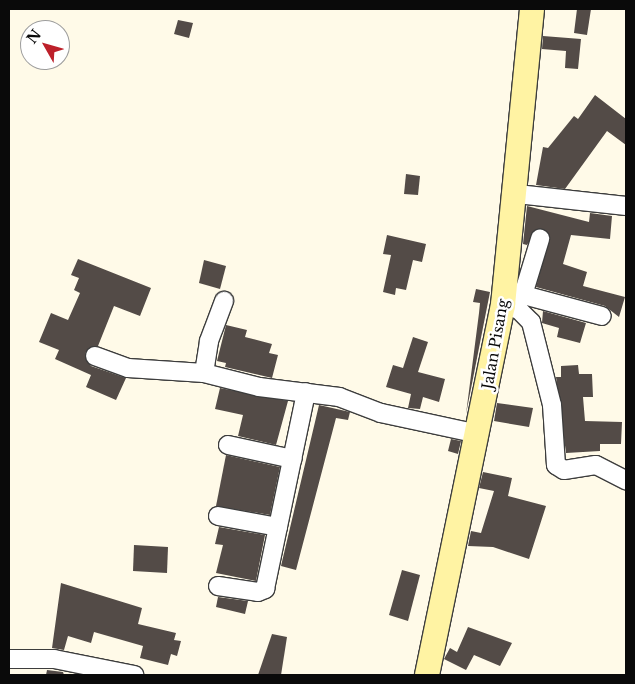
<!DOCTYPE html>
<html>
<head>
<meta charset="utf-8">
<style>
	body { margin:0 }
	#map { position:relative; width:635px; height:684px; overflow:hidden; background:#fffae8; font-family:"Libre Baskerville",serif }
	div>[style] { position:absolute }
	.building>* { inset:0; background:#534b47 }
	.roads { filter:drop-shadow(1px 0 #3d3d3d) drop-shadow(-1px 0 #3d3d3d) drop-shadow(0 1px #3d3d3d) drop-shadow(0 -1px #3d3d3d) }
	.street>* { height:18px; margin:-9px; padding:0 9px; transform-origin:9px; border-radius:9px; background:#fff }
	.secondary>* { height:24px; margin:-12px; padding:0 12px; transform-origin:12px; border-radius:12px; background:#fff3a3 }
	span { translate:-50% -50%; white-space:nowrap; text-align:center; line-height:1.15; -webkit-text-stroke:5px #fff; paint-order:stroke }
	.street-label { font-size:15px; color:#0a0a0a }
	.frame { position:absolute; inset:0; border:10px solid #0a0a0a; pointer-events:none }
	.north { position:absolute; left:20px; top:20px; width:50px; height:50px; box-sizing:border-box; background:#fff; border:1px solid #9d9d9d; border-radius:50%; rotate:308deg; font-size:14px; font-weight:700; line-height:20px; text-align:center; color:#0a0a0a }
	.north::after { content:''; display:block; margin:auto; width:18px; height:22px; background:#bd202a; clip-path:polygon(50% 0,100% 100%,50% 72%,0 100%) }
</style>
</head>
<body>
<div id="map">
	<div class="building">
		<i style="clip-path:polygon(577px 9px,591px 9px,587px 35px,574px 33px)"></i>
		<i style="clip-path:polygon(178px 20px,193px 23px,189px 38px,174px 34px)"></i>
		<i style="clip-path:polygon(543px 36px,581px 39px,578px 69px,565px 68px,566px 51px,542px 49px)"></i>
		<i style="clip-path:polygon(595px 95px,626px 119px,626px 145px,607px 131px,565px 189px,536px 185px,543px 147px,548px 148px,574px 116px,578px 119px)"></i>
		<i style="clip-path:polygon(406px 174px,420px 176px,418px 195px,404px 194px)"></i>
		<i style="clip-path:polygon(527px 206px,589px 222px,590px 213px,612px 216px,610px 239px,571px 235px,563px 264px,587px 272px,583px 286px,625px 297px,619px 317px,605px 306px,536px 287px,550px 237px,537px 229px,527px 245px,523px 244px)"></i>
		<i style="clip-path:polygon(387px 235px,426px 244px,422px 262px,413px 260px,406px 290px,396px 288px,395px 295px,383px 292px,391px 255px,383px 254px)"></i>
		<i style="clip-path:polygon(78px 259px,151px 288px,140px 316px,114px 306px,98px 346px,85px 353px,91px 366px,126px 378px,116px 400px,86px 387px,91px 375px,55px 359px,59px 350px,39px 342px,51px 313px,68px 320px,80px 293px,74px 290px,79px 278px,71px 275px)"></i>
		<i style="clip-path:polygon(204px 260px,226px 266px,220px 289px,199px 283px)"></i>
		<i style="clip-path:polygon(476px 289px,490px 292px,466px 414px,479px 313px,480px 303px,473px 302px)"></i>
		<i style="clip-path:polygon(543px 311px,586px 323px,580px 343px,557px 337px,559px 328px,542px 323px)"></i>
		<i style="clip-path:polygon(226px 325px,247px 330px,245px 337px,272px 344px,269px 353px,278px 355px,272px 378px,225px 367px,226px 363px,217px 361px)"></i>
		<i style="clip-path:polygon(413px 337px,428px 342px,418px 372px,445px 379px,439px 402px,423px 397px,420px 409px,408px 408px,411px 394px,386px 387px,393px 365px,403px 368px)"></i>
		<i style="clip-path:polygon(578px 365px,579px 374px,592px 374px,593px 397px,583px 397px,585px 421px,622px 422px,621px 444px,600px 444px,600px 451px,566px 453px,556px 377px,561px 377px,561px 366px)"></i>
		<i style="clip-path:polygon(220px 388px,288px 401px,276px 445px,238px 436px,243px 415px,215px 409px)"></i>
		<i style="clip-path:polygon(497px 403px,533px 408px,529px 427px,494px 421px)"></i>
		<i style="clip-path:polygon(319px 405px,350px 412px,348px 420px,336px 418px,296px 570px,281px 566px)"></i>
		<i style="clip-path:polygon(451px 439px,461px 441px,458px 454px,448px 451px)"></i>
		<i style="clip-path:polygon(226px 455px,280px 467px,270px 515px,216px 506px)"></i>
		<i style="clip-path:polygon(483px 472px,512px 478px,508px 496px,546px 506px,529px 559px,493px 547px,468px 546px,471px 531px,481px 533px,494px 491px,479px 488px)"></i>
		<i style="clip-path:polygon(219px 527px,265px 535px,256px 581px,216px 573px,223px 545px,215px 544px)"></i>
		<i style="clip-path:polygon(134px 545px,168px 547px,167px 573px,133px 571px)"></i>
		<i style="clip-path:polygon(402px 570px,420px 575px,408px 621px,389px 615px)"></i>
		<i style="clip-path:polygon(61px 583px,142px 608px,138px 624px,176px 633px,174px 640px,181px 641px,177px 656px,171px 654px,168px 665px,140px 658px,143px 646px,94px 632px,91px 643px,68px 636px,64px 650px,52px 648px)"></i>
		<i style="clip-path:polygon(218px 597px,248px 601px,245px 614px,216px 607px)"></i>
		<i style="clip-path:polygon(468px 627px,512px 643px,500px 666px,474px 655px,466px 670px,444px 659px,450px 648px,457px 652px)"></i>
		<i style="clip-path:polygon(272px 634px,287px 637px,281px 675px,258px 675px)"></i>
		<i style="clip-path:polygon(47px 670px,63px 672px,64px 675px,46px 675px)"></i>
	</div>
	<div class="roads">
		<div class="street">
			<i style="left:517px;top:194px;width:110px;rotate:6.3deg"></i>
			<i style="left:505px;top:290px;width:100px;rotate:15deg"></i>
			<i style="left:523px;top:295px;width:59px;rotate:-73.1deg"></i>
			<i style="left:503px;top:305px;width:17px;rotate:17deg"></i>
			<i style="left:519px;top:310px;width:17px;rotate:45deg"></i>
			<i style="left:531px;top:322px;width:86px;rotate:75.8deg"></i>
			<i style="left:552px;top:405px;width:60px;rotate:86.2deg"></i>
			<i style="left:556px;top:465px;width:9px;rotate:32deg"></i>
			<i style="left:564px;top:470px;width:32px;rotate:-9deg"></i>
			<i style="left:596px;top:465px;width:34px;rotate:27deg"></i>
			<i style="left:95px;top:356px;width:35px;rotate:20deg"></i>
			<i style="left:128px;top:368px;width:76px;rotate:3.8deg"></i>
			<i style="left:204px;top:373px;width:57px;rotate:14.3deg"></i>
			<i style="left:259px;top:387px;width:81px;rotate:7.1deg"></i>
			<i style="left:339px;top:397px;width:45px;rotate:20.9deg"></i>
			<i style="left:381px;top:413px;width:99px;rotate:12.2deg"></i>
			<i style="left:204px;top:373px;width:32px;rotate:-81deg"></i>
			<i style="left:209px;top:341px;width:43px;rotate:-69.4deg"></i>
			<i style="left:228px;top:445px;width:66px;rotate:12.3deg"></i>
			<i style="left:218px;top:516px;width:61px;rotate:10.4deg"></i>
			<i style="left:218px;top:586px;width:40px;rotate:8.5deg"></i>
			<i style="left:258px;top:592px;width:8px;rotate:-23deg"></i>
			<i style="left:265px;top:589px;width:201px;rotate:-78.2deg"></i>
			<i style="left:9px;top:659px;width:45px"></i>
			<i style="left:54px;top:659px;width:82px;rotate:11.3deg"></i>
		</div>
		<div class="secondary">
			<i style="left:427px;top:675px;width:378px;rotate:-78.4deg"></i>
			<i style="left:503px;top:305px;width:297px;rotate:-84.4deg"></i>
		</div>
	</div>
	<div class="street-label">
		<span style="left:495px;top:344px;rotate:-80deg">Jalan Pisang</span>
	</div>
	<div class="frame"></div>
	<div class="north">N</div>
</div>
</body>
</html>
